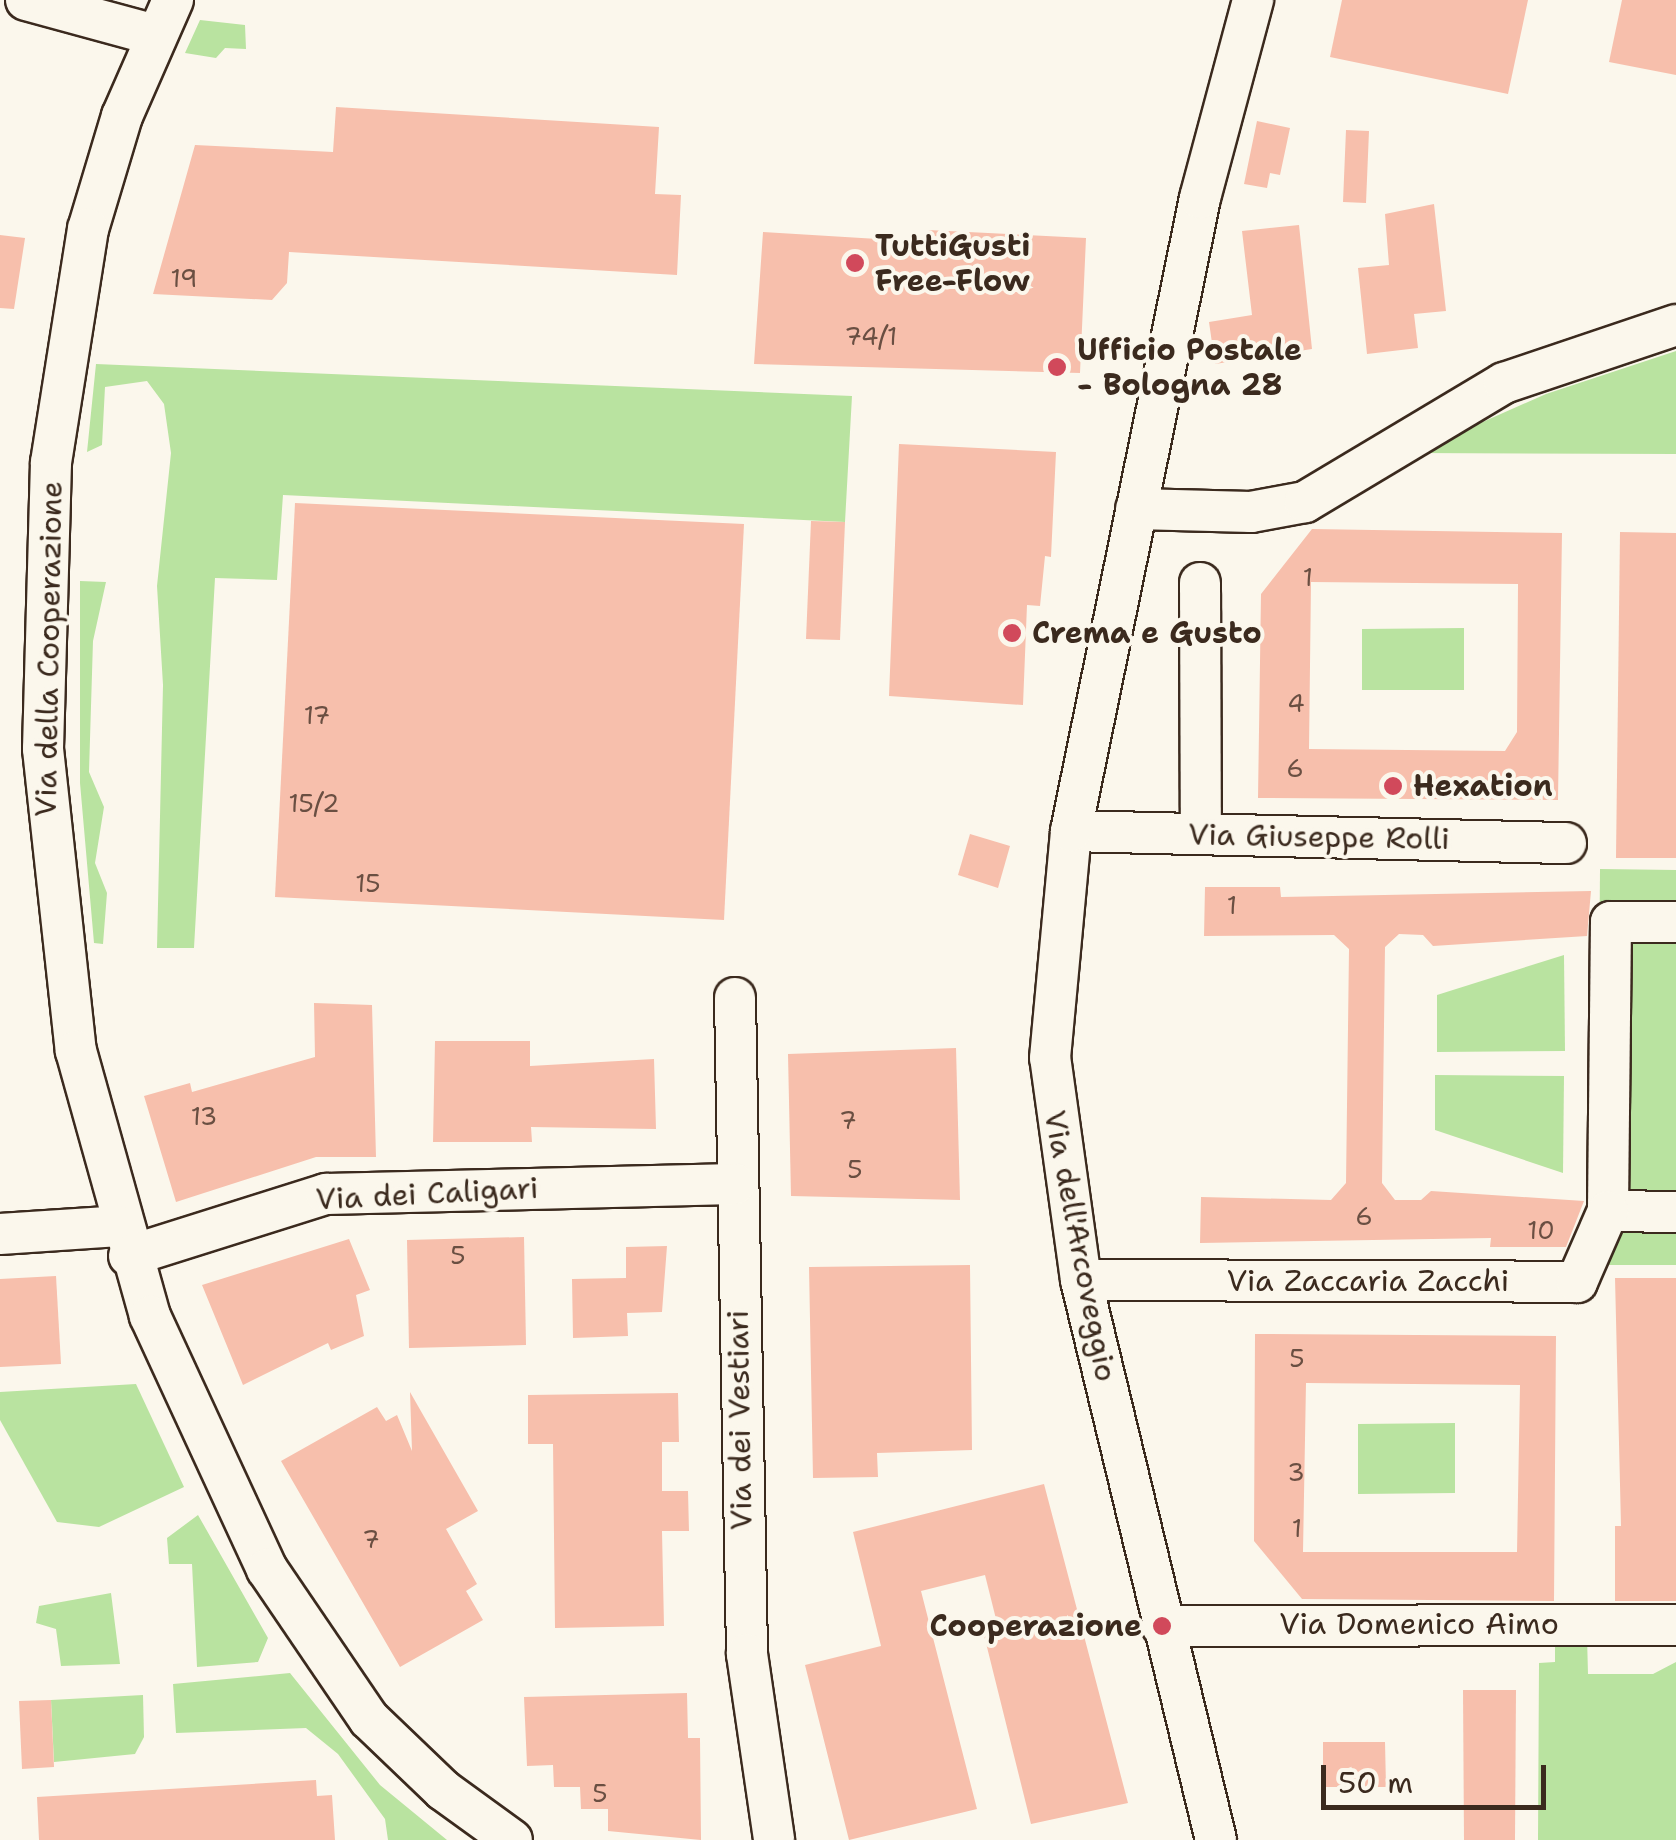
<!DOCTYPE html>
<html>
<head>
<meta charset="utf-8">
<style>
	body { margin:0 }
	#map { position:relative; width:1676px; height:1840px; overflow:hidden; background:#fbf7ec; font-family:"Shantell Sans",sans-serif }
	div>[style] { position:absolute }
	.green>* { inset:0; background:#b9e3a0 }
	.building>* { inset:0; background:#f7bfac }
	.roads { filter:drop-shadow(2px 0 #3b2a1e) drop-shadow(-2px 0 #3b2a1e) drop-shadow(0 2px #3b2a1e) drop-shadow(0 -2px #3b2a1e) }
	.minor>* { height:40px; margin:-20px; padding:0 20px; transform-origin:20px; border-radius:20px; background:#fbf7ec }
	.dots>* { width:28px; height:28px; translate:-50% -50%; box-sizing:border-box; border:5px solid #fbf7ec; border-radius:50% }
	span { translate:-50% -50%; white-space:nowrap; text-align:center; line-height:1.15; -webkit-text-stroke:8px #fbf7ec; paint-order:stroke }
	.number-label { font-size:25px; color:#6a4f42 }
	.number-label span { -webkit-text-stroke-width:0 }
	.poi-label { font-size:30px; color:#3b2a1e; font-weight:700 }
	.left { translate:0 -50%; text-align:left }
	.right { translate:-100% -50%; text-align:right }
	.street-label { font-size:30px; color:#3b2a1e }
	.scale { position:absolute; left:1321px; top:1765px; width:225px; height:45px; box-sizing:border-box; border:5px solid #3b2a1e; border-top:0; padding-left:12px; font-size:30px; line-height:35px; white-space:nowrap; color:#3b2a1e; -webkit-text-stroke:8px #fbf7ec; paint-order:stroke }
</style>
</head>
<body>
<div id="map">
	<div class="green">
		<i style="clip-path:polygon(200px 20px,245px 25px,246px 49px,225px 48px,216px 58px,185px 53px)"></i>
		<i style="clip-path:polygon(1676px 351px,1676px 454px,1413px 453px,1546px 394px)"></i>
		<i style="clip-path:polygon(96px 364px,852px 396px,845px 522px,283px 495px,277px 580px,215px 578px,194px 948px,157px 948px,163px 685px,157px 586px,171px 453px,164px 404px,147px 381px,105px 387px,102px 445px,87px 452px)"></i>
		<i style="clip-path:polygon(80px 581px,106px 582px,93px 641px,89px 772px,104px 807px,95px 863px,107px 893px,103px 944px,94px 943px,80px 783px)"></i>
		<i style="clip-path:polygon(1464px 628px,1464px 690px,1362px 690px,1362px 629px)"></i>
		<i style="clip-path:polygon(1600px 869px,1676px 870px,1676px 1265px,1597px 1265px)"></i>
		<i style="clip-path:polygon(1564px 955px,1565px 1051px,1437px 1052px,1437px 995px)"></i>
		<i style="clip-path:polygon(1435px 1075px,1564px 1076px,1563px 1173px,1435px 1130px)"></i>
		<i style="clip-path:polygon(136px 1384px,184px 1487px,99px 1527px,57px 1522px,0 1420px,0 1392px)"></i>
		<i style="clip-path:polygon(1455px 1423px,1455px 1493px,1358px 1494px,1358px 1424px)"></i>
		<i style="clip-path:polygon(198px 1515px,268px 1638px,258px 1662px,197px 1667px,192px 1564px,169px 1564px,167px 1538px)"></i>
		<i style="clip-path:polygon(111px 1593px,120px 1664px,61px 1666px,56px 1629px,36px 1623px,39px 1606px)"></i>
		<i style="clip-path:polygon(1555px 1635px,1587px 1636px,1588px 1674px,1653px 1674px,1676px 1662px,1676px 1840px,1538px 1840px,1539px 1663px,1555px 1662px)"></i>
		<i style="clip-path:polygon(290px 1673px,380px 1785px,447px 1840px,388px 1840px,385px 1819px,338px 1754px,306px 1728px,176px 1733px,173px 1684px)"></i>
		<i style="clip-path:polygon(143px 1695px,144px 1737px,135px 1754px,54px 1762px,51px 1700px)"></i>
	</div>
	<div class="building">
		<i style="clip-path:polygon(1342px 0,1528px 0,1508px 94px,1330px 57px)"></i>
		<i style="clip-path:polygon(1622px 0,1676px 0,1676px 75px,1609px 62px)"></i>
		<i style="clip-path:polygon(336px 107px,659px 127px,655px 194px,681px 195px,677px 275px,289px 252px,287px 283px,272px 300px,153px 294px,195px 145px,333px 152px)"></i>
		<i style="clip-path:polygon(1257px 121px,1290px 128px,1280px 175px,1270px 173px,1267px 188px,1244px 184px)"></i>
		<i style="clip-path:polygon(1346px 130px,1369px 131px,1366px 203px,1343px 202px)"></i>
		<i style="clip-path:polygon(1434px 204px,1446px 311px,1414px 314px,1418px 348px,1367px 354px,1358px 268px,1389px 265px,1385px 214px)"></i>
		<i style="clip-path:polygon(1299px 225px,1312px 349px,1215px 364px,1209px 322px,1252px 315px,1242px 231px)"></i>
		<i style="clip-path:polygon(928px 230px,1086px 238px,1080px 373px,754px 364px,763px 232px,927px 242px)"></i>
		<i style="clip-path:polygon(0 235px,25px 238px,14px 309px,0 308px)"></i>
		<i style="clip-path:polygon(899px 444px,1056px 452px,1051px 557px,1045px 556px,1040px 606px,1027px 605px,1023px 705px,889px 696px)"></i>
		<i style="clip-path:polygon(295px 503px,744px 524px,724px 920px,275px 897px)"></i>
		<i style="clip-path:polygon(811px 521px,845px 522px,840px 640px,806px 639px)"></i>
		<i style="clip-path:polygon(evenodd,1312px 529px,1562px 533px,1558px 800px,1258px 798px,1261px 594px,1312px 529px,1311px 582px,1518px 584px,1517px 732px,1505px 751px,1309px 749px,1311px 582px)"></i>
		<i style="clip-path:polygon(1620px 532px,1676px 533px,1676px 858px,1616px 858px)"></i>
		<i style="clip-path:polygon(970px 834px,1010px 846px,998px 888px,958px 875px)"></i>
		<i style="clip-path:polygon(1205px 887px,1280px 887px,1281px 897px,1591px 891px,1587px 936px,1433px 946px,1423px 935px,1399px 934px,1385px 947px,1382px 1183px,1395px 1200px,1421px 1200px,1431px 1191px,1584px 1201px,1566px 1247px,1490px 1247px,1491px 1238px,1200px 1243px,1201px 1197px,1331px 1200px,1346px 1183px,1349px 949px,1334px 935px,1204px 936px)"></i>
		<i style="clip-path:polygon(314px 1003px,372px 1005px,376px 1157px,316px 1157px,176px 1202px,144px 1096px,190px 1083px,192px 1092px,315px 1057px)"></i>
		<i style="clip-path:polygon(435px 1041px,530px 1041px,530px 1066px,654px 1059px,656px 1129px,531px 1127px,532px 1142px,433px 1142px)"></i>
		<i style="clip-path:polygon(956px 1048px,960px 1200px,791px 1196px,788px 1054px)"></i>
		<i style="clip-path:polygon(524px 1237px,526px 1345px,409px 1348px,407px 1240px)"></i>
		<i style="clip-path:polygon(349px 1239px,370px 1290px,356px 1295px,364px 1336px,331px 1350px,328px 1343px,243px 1385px,202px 1285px)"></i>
		<i style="clip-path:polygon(667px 1246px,662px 1312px,627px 1313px,628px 1336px,573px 1338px,572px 1279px,626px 1278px,626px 1247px)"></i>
		<i style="clip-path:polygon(970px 1265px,972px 1450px,877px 1453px,878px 1477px,813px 1478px,809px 1267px)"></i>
		<i style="clip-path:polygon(56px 1276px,61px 1364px,0 1367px,0 1279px)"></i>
		<i style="clip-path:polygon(1615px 1278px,1676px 1278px,1676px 1601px,1615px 1601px,1615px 1526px,1621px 1526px)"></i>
		<i style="clip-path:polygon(evenodd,1255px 1334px,1556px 1336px,1554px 1601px,1302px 1599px,1254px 1541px,1255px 1334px,1306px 1383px,1520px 1385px,1517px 1552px,1303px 1552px,1306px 1383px)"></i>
		<i style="clip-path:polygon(410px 1392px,478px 1511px,446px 1529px,477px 1584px,466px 1591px,483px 1620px,400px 1667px,281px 1461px,377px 1407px,386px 1421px,397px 1415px,412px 1451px)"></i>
		<i style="clip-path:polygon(678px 1393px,679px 1442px,662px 1442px,662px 1491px,688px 1491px,689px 1531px,662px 1531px,664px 1626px,555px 1628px,553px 1444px,528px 1444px,528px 1395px)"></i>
		<i style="clip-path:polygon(1044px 1484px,1128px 1803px,1031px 1824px,981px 1623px,996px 1619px,985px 1575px,921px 1591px,977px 1809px,849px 1840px,805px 1665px,881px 1646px,853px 1532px)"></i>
		<i style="clip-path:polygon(1463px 1690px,1516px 1690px,1515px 1840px,1464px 1840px)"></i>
		<i style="clip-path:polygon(687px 1693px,688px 1738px,700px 1738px,701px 1840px,608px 1831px,608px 1809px,581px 1809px,580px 1787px,554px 1787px,553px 1765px,527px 1766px,524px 1697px)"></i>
		<i style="clip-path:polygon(51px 1700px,54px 1767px,22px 1769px,19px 1701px)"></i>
		<i style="clip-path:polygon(1323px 1742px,1385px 1742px,1386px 1787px,1323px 1787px)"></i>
		<i style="clip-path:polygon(316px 1780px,317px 1796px,332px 1795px,335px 1840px,39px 1840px,37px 1797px)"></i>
	</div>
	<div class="roads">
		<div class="minor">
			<i style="left:26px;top:0;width:134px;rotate:15.2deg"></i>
			<i style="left:173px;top:0;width:127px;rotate:113.7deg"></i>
			<i style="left:122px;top:116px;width:118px;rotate:106.7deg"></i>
			<i style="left:88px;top:229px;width:236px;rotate:99deg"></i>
			<i style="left:51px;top:462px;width:287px;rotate:91.6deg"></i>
			<i style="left:43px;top:749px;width:304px;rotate:83.8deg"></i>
			<i style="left:76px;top:1051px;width:275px;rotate:74.4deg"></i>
			<i style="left:150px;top:1316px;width:279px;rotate:65.2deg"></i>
			<i style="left:267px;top:1569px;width:181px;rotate:55.8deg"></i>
			<i style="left:369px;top:1719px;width:103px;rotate:43.8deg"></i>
			<i style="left:443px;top:1790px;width:85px;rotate:35.9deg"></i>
			<i style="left:1136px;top:509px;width:115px;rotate:1.5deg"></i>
			<i style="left:1251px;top:512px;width:55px;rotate:-10.5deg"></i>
			<i style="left:1305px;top:502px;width:232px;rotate:-30.9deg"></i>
			<i style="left:1504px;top:383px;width:182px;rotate:-18.6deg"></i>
			<i style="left:1200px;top:583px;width:251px;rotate:89.8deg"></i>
			<i style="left:1071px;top:831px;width:495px;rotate:1.4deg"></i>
			<i style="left:1676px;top:922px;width:65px;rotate:180deg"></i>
			<i style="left:1611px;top:922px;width:289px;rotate:90.6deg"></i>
			<i style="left:1608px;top:1211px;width:68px;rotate:0.8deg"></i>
			<i style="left:735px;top:998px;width:656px;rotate:88.95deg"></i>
			<i style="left:747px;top:1654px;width:188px;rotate:81.7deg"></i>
			<i style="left:0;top:1234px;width:119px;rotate:-3.8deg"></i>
			<i style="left:129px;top:1256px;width:207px;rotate:-17.5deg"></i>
			<i style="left:326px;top:1194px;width:409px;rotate:-1.4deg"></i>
			<i style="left:1081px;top:1280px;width:496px;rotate:0.2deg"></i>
			<i style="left:1577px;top:1282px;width:77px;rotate:-66.4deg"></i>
			<i style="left:1162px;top:1626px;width:514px;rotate:-0.11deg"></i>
			<i style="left:1216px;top:1840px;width:576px;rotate:-103.55deg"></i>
			<i style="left:1081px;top:1280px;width:224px;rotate:-97.9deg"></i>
			<i style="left:1050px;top:1058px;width:228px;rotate:-84.7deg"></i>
			<i style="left:1071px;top:831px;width:646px;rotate:-78.48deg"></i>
			<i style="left:1200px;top:198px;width:205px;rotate:-75deg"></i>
		</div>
	</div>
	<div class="dots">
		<i style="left:855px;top:263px;background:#d1495b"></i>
		<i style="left:1057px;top:367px;background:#d1495b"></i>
		<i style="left:1012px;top:633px;background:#d1495b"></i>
		<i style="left:1393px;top:786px;background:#d1495b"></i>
		<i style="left:1162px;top:1626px;background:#d1495b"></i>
	</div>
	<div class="number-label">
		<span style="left:184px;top:278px">19</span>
		<span style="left:871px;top:336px">74/1</span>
		<span style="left:1308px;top:577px">1</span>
		<span style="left:1296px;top:703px">4</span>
		<span style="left:317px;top:715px">17</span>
		<span style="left:1295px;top:768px">6</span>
		<span style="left:314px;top:803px">15/2</span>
		<span style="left:368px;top:883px">15</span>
		<span style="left:1232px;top:905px">1</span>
		<span style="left:204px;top:1116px">13</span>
		<span style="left:848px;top:1120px">7</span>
		<span style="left:855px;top:1169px">5</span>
		<span style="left:1364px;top:1216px">6</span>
		<span style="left:1541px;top:1230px">10</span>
		<span style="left:458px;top:1255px">5</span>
		<span style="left:1297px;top:1358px">5</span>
		<span style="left:1296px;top:1472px">3</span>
		<span style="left:1297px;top:1528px">1</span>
		<span style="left:371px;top:1539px">7</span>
		<span style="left:600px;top:1793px">5</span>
	</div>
	<div class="poi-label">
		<span class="left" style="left:875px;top:263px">TuttiGusti<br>Free-Flow</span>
		<span class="left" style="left:1077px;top:367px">Ufficio Postale<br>- Bologna 28</span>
		<span class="left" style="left:1032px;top:633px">Crema e Gusto</span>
		<span class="left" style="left:1413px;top:786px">Hexation</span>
		<span class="right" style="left:1142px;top:1626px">Cooperazione</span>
	</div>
	<div class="street-label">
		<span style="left:49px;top:649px;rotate:-89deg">Via della Cooperazione</span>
		<span style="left:1319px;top:837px;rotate:1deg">Via Giuseppe Rolli</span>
		<span style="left:427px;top:1194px;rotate:-3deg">Via dei Caligari</span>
		<span style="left:1080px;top:1246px;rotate:79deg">Via dell'Arcoveggio</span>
		<span style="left:1368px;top:1281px">Via Zaccaria Zacchi</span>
		<span style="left:740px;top:1420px;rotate:-91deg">Via dei Vestiari</span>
		<span style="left:1419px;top:1624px">Via Domenico Aimo</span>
	</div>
	<div class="scale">50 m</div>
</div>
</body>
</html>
